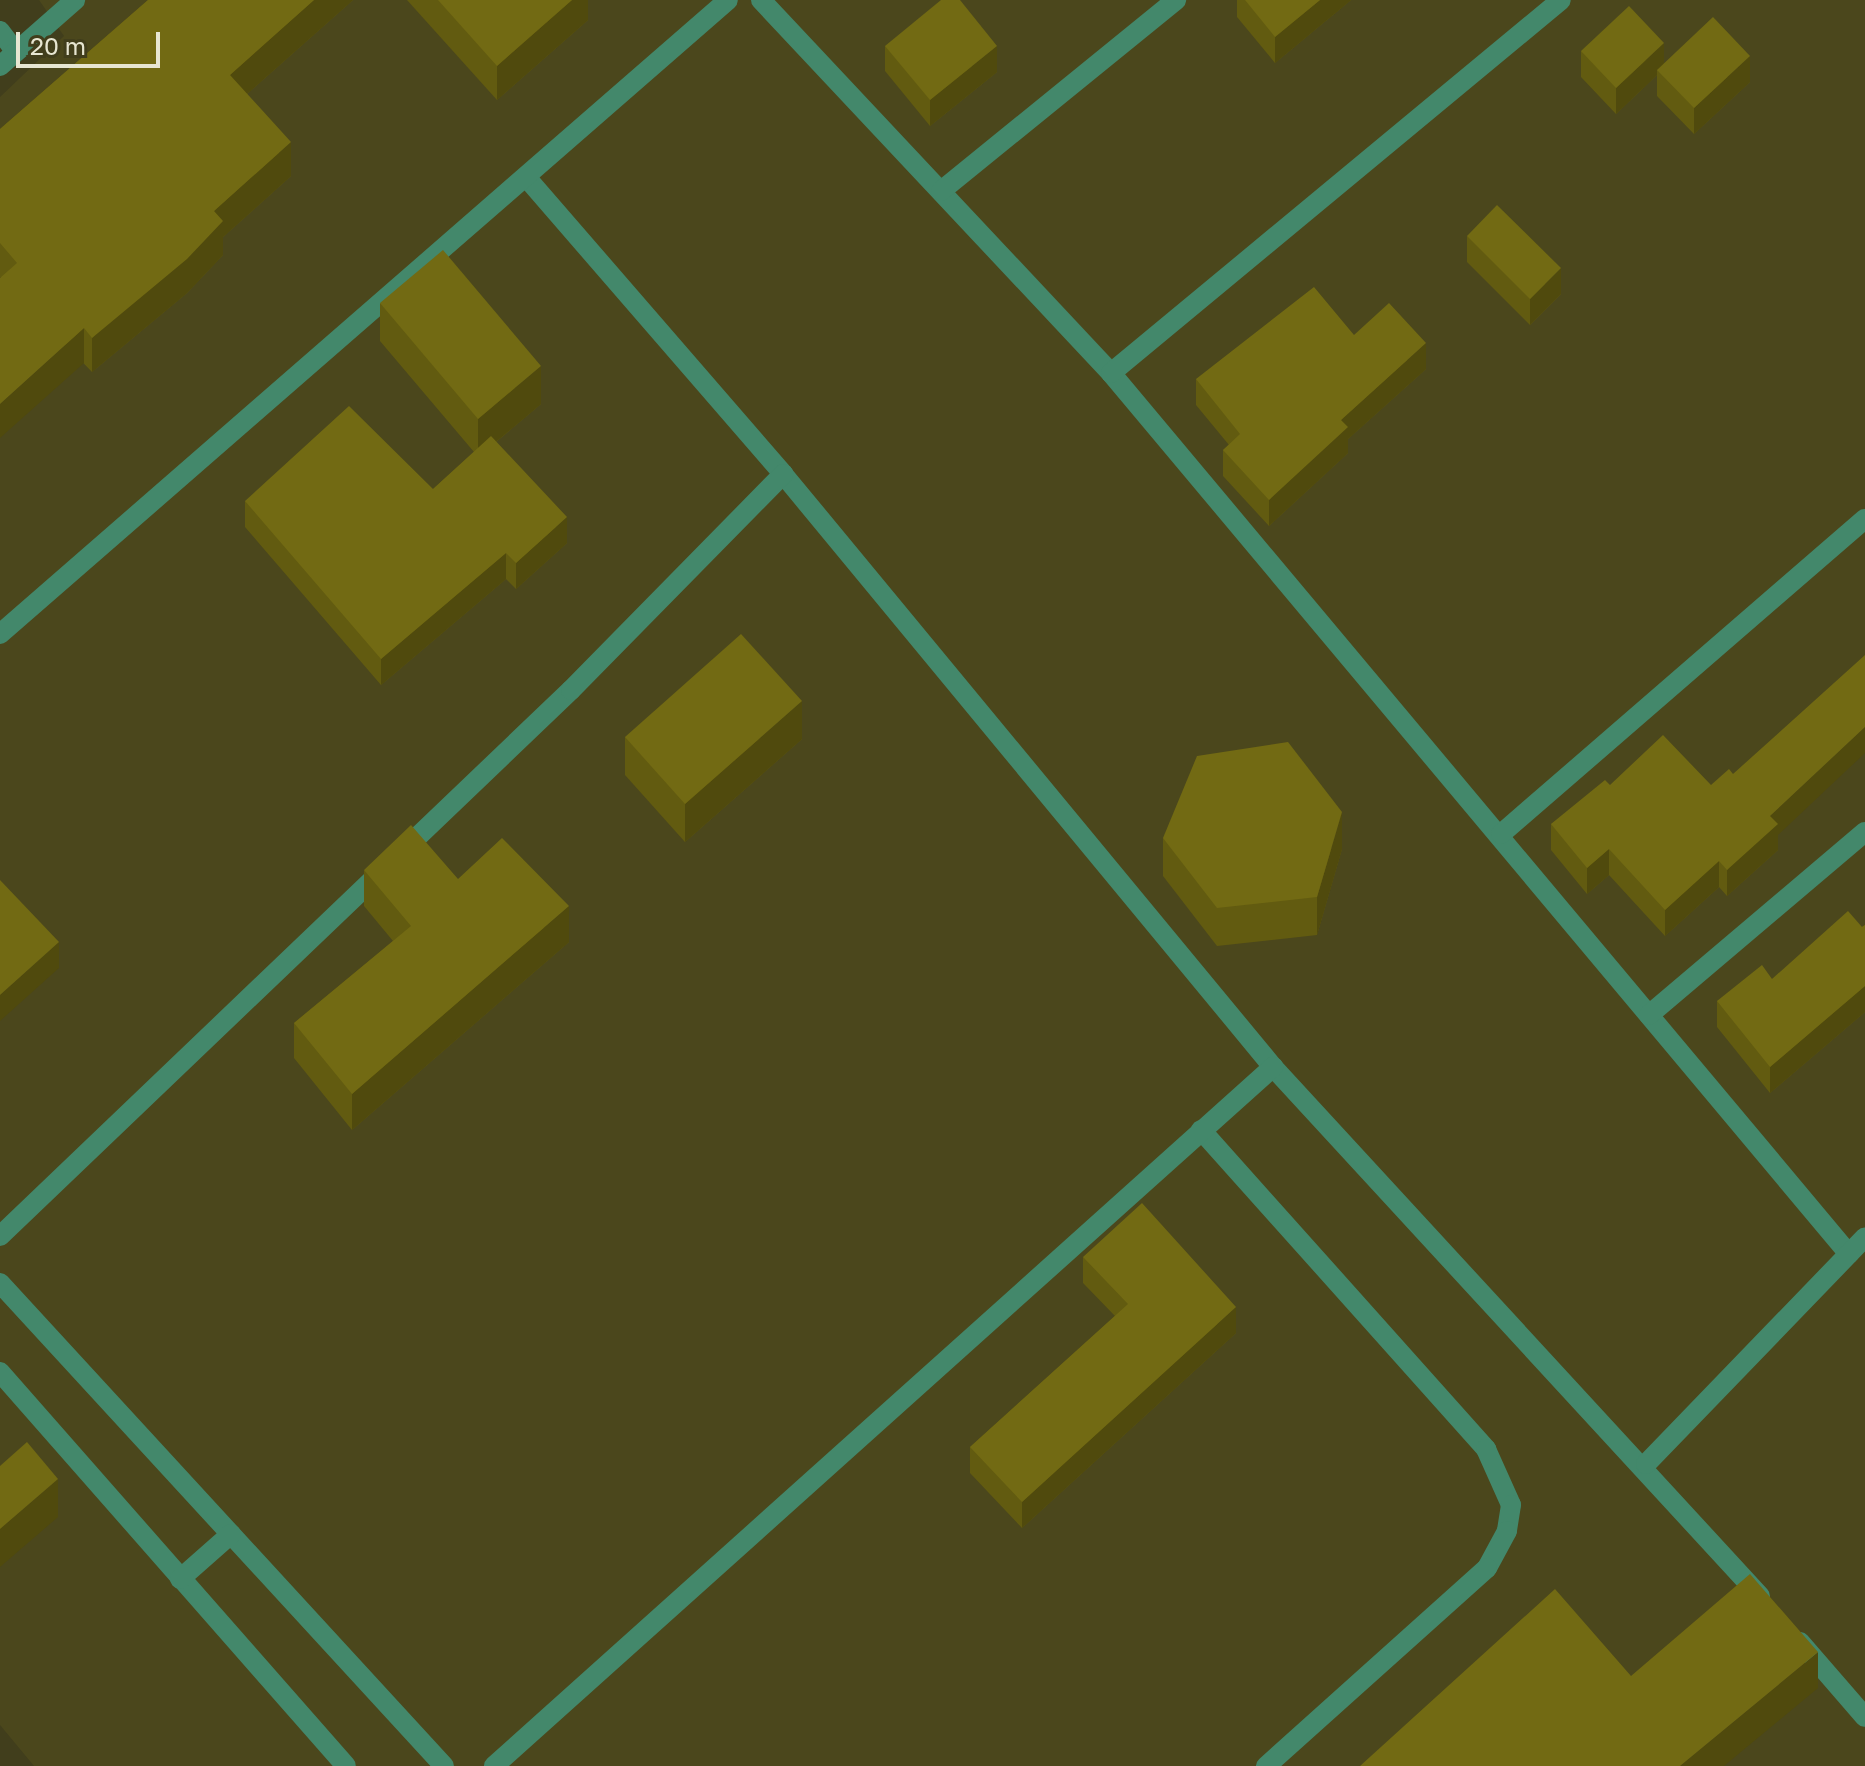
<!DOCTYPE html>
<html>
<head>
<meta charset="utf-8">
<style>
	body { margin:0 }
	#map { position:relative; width:1865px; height:1766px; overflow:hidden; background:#413e1c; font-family:"Golos Text",sans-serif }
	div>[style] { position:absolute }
	.built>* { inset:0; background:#4b471c }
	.minor>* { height:20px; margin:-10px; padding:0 10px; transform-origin:10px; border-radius:10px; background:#43886b }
	.wall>* { inset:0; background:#625b10 }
	.shaded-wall>* { inset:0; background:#504a0d }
	.building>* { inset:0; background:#726a13 }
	span { translate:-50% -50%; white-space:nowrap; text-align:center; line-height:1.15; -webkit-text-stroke:7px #413e1c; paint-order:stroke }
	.scale { position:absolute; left:16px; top:32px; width:144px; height:36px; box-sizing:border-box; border:4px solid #e7e6d2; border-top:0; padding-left:10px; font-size:24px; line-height:28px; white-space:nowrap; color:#e7e6d2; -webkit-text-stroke:6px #413e1c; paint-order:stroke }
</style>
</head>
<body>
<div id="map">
	<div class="built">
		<i style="clip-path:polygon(39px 0,1865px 0,1865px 1766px,34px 1766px,0 1725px,0 97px,64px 36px)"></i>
	</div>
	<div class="minor">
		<i style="left:761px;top:0;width:511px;rotate:46.82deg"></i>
		<i style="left:1111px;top:373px;width:1149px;rotate:50.05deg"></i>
		<i style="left:0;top:31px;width:26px;rotate:53deg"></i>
		<i style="left:0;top:66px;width:100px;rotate:-41.3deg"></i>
		<i style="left:526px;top:177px;width:393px;rotate:49.1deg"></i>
		<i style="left:783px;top:474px;width:769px;rotate:50.43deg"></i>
		<i style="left:1273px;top:1067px;width:719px;rotate:47.37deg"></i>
		<i style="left:941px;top:191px;width:303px;rotate:-39.1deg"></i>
		<i style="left:1111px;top:373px;width:584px;rotate:-39.65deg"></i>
		<i style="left:0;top:634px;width:965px;rotate:-41.05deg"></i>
		<i style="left:1501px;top:834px;width:481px;rotate:-40.9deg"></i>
		<i style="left:1649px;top:1015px;width:283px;rotate:-40.3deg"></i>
		<i style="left:1201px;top:1130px;width:428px;rotate:48.2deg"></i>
		<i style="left:1486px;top:1449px;width:61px;rotate:65.9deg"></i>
		<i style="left:1511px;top:1505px;width:26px;rotate:99deg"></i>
		<i style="left:1507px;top:1531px;width:42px;rotate:118.4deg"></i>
		<i style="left:1487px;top:1568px;width:297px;rotate:138.1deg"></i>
		<i style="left:0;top:1236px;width:790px;rotate:-43.72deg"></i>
		<i style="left:571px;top:690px;width:303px;rotate:-45.5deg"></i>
		<i style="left:0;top:1283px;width:656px;rotate:47.41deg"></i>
		<i style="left:0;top:1372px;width:524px;rotate:48.71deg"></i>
		<i style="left:1646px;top:1464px;width:315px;rotate:-46deg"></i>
		<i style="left:180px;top:1579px;width:68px;rotate:-41.4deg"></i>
		<i style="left:1800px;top:1642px;width:99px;rotate:49.1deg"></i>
		<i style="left:494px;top:1766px;width:1047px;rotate:-41.9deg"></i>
	</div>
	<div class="wall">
		<i style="clip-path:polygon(148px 0,353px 0,247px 94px,291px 176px,223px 237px,223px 255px,187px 293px,92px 372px,0 277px,0 129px)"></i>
		<i style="clip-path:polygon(407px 0,588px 0,588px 20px,497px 100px)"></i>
		<i style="clip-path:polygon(1237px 0,1351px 0,1275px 63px,1237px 17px)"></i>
		<i style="clip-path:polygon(885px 46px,997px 72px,930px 126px,885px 71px)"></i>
		<i style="clip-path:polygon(1581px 51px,1664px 63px,1750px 82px,1694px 134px,1657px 96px,1657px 75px,1616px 114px,1581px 77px)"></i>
		<i style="clip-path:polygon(1467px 236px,1561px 294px,1530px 325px,1467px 262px)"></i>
		<i style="clip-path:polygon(380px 303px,541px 404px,496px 442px,567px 543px,516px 589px,506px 579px,381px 685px,245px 527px,245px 501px,433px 489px,474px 452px,380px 341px)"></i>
		<i style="clip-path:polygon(1354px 335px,1426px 369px,1348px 439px,1348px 453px,1269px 526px,1223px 476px,1223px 450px,1229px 445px,1196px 405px,1196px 379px)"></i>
		<i style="clip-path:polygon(625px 737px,802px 739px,685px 842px,625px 775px)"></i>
		<i style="clip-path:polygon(1610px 785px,1711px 785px,1778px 835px,1778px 850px,1727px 896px,1719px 887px,1665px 936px,1609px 875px,1587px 894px,1551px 850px,1551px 824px)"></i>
		<i style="clip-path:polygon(1163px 838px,1342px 849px,1317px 935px,1217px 946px,1163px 876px)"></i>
		<i style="clip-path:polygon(364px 870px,458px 879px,569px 942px,352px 1130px,294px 1058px,294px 1023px,393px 941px,364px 906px)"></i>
		<i style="clip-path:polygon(1865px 925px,1865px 1012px,1770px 1093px,1717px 1027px,1717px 1001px,1772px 979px)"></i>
		<i style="clip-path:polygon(1083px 1257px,1236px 1333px,1022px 1528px,970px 1473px,970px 1447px,1115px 1316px,1083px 1283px)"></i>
	</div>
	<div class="shaded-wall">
		<i style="clip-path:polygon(314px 0,353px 0,230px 109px,230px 75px)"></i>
		<i style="clip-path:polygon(572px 0,588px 0,588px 20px,497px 100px,497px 66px)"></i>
		<i style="clip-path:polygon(1320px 0,1351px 0,1275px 63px,1275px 37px)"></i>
		<i style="clip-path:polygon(1664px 43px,1664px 69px,1657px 70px,1657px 75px,1616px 114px,1616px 88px)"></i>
		<i style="clip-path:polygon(997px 46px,997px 72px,930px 126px,930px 100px)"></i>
		<i style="clip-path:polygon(1750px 56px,1750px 82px,1694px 134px,1694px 108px)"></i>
		<i style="clip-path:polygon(291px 142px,291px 176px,223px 237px,223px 255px,187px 293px,92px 372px,92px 338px,214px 211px)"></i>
		<i style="clip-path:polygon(1561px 268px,1561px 294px,1530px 325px,1530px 299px)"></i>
		<i style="clip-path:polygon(84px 328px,84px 363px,0 438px,0 404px)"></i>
		<i style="clip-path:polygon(1426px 343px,1426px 369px,1348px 439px,1348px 453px,1269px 526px,1269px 500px,1341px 420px)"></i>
		<i style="clip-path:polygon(541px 366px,541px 404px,478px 457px,478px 419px)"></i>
		<i style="clip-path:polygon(567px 517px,567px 543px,516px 589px,516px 563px)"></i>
		<i style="clip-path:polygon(506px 553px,506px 579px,381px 685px,381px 659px)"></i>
		<i style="clip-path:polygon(802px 701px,802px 739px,685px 842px,685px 804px)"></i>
		<i style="clip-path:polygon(1865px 727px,1865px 753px,1778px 835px,1778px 850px,1727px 896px,1727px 870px,1770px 816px)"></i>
		<i style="clip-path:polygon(1342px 812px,1342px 849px,1317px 935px,1317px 897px)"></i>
		<i style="clip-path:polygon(1609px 849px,1609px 875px,1587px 894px,1587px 868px)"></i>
		<i style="clip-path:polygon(1719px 861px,1719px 887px,1665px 936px,1665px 910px)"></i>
		<i style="clip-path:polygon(569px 906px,569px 942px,352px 1130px,352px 1094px)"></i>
		<i style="clip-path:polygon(59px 942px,59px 968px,0 1021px,0 995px)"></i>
		<i style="clip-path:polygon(1865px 986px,1865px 1012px,1770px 1093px,1770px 1067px)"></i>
		<i style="clip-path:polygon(1236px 1307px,1236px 1333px,1022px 1528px,1022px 1502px)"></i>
		<i style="clip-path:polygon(58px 1479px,58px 1517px,0 1567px,0 1529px)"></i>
		<i style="clip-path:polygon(1818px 1652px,1818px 1688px,1724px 1766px,1680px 1766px)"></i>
	</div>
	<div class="building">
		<i style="clip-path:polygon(148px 0,314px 0,230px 75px,291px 142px,214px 211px,223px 221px,187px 259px,92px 338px,84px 328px,0 404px,0 278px,17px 263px,0 243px,0 129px)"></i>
		<i style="clip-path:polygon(438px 0,572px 0,497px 66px)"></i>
		<i style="clip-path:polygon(941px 0,960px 0,997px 46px,930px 100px,885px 46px)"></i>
		<i style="clip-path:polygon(1245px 0,1320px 0,1275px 37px)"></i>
		<i style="clip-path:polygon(1629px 6px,1664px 43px,1616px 88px,1581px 51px)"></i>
		<i style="clip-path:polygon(1713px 17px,1750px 56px,1694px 108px,1657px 70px)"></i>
		<i style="clip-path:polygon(1497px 205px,1561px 268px,1530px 299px,1467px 236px)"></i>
		<i style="clip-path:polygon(443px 250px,541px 366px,478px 419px,380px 303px)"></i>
		<i style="clip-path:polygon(1314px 287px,1354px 335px,1389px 303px,1426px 343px,1341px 420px,1348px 427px,1269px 500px,1223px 450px,1240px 434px,1196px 379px)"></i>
		<i style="clip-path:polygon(349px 406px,433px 489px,491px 436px,567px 517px,516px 563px,506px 553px,381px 659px,245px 501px)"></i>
		<i style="clip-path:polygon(741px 634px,802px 701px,685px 804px,625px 737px)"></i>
		<i style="clip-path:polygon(1865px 655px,1865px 727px,1770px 816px,1778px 824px,1727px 870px,1719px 861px,1665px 910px,1609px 849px,1587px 868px,1551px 824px,1605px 780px,1610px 785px,1663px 735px,1711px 785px,1729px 769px,1733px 774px)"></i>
		<i style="clip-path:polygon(1288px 742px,1342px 812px,1317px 897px,1217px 908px,1163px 838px,1197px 756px)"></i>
		<i style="clip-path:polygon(411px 825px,458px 879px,502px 838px,569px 906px,352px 1094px,294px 1023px,411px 926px,364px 870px)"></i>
		<i style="clip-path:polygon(0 880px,59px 942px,0 995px)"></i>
		<i style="clip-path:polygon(1848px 911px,1862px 927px,1865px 925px,1865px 986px,1770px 1067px,1717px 1001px,1762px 965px,1772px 979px)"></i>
		<i style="clip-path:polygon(1142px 1203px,1236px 1307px,1022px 1502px,970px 1447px,1128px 1304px,1083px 1257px)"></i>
		<i style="clip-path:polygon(27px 1442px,58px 1479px,0 1529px,0 1466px)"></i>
		<i style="clip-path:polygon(1750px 1574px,1818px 1652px,1680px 1766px,1360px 1766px,1555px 1589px,1631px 1676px)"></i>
	</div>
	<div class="scale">20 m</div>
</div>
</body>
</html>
